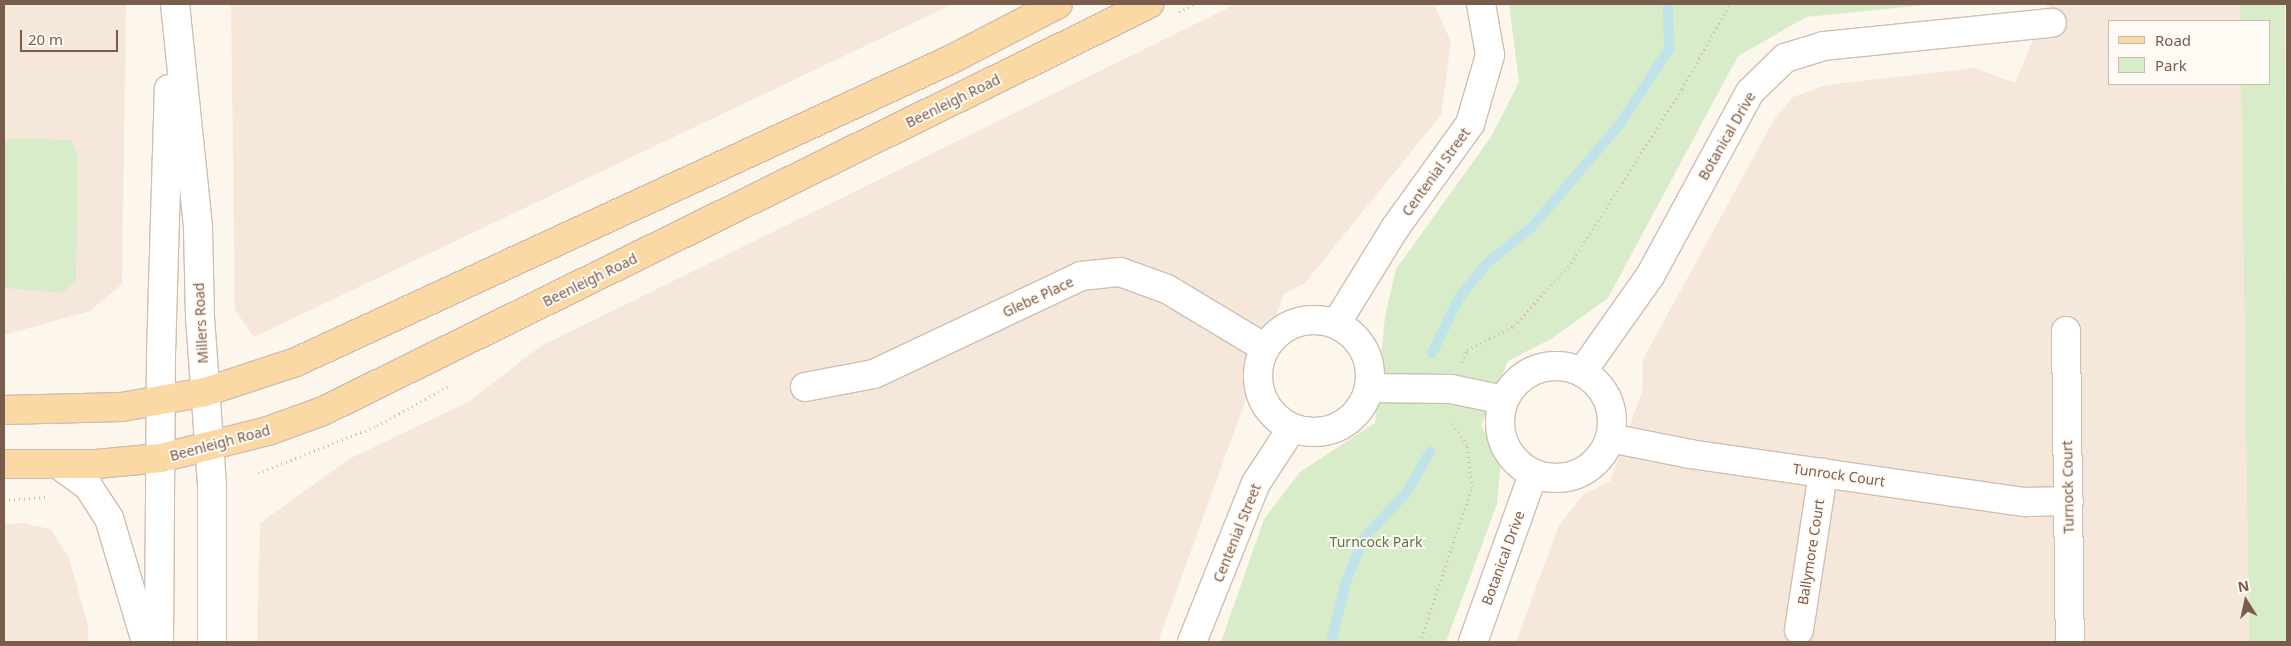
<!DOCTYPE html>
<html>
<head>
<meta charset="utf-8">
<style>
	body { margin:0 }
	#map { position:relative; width:2291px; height:646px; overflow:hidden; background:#fdf6ec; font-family:"Noto Sans",sans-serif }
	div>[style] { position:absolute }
	.residential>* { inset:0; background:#f5e8da }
	.green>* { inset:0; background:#d8ecc9 }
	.stream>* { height:10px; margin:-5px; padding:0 5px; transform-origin:5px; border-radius:5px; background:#bfe3e8 }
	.path>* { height:3px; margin-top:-1.5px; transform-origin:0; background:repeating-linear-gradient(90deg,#d9b8a5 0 1px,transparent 0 5px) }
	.roads { filter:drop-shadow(1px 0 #d1beb0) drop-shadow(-1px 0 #d1beb0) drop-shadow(0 1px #d1beb0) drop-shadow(0 -1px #d1beb0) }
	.minor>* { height:28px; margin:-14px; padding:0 14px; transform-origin:14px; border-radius:14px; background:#fff }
	.minor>.ring { margin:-14px; padding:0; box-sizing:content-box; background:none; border:28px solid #fff; border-radius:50% }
	.major>* { height:28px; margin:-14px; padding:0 14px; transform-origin:14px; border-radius:14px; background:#fbd9a5 }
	span { translate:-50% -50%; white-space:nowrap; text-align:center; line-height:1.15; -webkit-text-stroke:4px #fffaf3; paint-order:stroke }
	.street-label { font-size:14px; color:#7a5c4d }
	.park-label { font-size:14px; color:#537a41 }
	.frame { position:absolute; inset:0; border:5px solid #7a5c4d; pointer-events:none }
	.legend { position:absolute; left:2108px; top:20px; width:162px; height:65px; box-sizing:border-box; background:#fffaf3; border:1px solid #cabbb1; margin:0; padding:6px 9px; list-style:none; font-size:15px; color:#7a5c4d }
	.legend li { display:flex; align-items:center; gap:10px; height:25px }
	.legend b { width:25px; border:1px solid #cabbb1 }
	.north { position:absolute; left:2221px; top:576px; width:50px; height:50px; -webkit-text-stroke:4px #fffaf3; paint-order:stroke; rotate:350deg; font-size:14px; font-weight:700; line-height:20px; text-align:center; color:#7a5c4d }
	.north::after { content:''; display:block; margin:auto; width:18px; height:22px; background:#7a5c4d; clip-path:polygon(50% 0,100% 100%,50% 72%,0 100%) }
	.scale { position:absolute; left:20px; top:30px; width:98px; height:22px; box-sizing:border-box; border:2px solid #7a5c4d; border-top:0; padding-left:6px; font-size:15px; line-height:18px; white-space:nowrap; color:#7a5c4d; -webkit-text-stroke:4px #fffaf3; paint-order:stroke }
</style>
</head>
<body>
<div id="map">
	<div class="residential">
		<i style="clip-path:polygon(4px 4px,126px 4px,122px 284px,90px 311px,4px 335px)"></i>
		<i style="clip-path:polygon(231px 4px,953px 4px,254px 337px,235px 310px)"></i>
		<i style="clip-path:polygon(1236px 4px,1434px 4px,1451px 42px,1441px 115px,1305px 283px,1284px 294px,1158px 642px,257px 642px,260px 523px,349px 459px,468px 402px,541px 346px)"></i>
		<i style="clip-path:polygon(2048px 4px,2240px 4px,2240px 21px,2110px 21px,2110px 84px,2241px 84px,2249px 642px,1516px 642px,1559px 525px,1583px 495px,1610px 481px,1643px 389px,1643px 359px,1775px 118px,1793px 97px,1826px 85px,1975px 68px,2015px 83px)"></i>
		<i style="clip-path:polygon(21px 523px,51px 529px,69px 558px,88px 625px,88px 642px,4px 642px,4px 524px)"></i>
	</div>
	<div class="green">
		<i style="clip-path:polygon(1509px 4px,1935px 4px,1806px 17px,1738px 56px,1608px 298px,1551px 339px,1508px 361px,1481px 426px,1501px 459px,1497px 504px,1446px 642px,1221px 642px,1264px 519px,1300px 472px,1375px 423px,1385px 317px,1396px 269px,1491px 137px,1519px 82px)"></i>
		<i style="clip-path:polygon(2240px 4px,2285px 4px,2287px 642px,2249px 642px,2241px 84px,2270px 84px,2270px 21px,2240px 21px)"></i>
		<i style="clip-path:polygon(10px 138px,71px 140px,78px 154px,76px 280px,64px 293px,4px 288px,4px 145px)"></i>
	</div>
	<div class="stream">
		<i style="left:1432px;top:353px;width:61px;rotate:-63.9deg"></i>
		<i style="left:1459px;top:298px;width:45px;rotate:-51.3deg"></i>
		<i style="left:1487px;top:263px;width:58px;rotate:-38.7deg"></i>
		<i style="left:1532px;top:227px;width:135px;rotate:-49.5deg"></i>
		<i style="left:1620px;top:124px;width:90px;rotate:-56.8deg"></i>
		<i style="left:1669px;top:49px;width:45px;rotate:-91.3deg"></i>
		<i style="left:1331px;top:642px;width:62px;rotate:-76deg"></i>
		<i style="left:1346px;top:582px;width:46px;rotate:-68.4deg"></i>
		<i style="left:1363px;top:539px;width:63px;rotate:-46.9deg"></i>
		<i style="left:1406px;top:493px;width:48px;rotate:-59.7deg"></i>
	</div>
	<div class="path">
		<i style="left:1179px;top:12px;width:18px;rotate:-27deg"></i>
		<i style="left:1462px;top:362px;width:13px;rotate:-67deg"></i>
		<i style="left:1467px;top:350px;width:53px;rotate:-27.1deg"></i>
		<i style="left:1514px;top:326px;width:85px;rotate:-47.9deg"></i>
		<i style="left:1571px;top:263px;width:206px;rotate:-57.5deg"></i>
		<i style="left:1682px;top:89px;width:98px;rotate:-60.5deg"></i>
		<i style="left:258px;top:473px;width:128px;rotate:-21.6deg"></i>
		<i style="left:377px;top:426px;width:84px;rotate:-29.3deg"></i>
		<i style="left:4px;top:500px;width:42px;rotate:-4.1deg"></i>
		<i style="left:1420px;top:642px;width:163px;rotate:-71.5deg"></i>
		<i style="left:1472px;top:487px;width:42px;rotate:-96.8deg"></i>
		<i style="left:1467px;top:445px;width:30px;rotate:-124deg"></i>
	</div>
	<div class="roads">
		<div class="minor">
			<i style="left:175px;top:4px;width:225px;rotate:84.1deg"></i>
			<i style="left:198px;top:228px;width:89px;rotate:88.7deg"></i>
			<i style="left:200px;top:317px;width:166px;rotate:85.9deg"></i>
			<i style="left:212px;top:483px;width:159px;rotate:90deg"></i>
			<i class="ring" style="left:1258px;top:320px;width:84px;height:84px"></i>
			<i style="left:1336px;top:324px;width:113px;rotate:-58.4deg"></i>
			<i style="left:1395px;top:228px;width:128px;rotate:-54.2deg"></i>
			<i style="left:1470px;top:124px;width:72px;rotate:-73.8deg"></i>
			<i style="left:1490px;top:55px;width:52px;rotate:-100deg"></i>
			<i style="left:2066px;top:331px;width:311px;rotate:89.3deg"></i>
			<i class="ring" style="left:1500px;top:366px;width:84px;height:84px"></i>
			<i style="left:1582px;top:372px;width:118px;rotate:-54.7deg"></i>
			<i style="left:1650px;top:276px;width:209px;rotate:-61.5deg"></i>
			<i style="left:1750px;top:92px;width:49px;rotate:-44.2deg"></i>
			<i style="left:1785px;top:58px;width:41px;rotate:-17.1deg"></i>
			<i style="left:1824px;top:46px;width:229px;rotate:-5.8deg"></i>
			<i style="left:805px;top:387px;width:70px;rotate:-10.7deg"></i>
			<i style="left:874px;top:374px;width:229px;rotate:-25.3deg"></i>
			<i style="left:1081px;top:276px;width:39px;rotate:-6deg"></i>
			<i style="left:1120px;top:272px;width:50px;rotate:19.9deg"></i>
			<i style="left:1167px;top:289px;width:114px;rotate:31deg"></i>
			<i style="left:1369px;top:388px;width:82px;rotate:0.7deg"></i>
			<i style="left:1451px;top:389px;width:54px;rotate:11.7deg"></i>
			<i style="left:1610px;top:438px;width:82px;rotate:11.3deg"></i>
			<i style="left:1690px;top:454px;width:338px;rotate:8.2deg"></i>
			<i style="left:2025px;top:502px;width:44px;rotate:-1.3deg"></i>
			<i style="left:59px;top:465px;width:36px;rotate:36deg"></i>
			<i style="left:88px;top:486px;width:38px;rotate:57deg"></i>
			<i style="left:109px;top:518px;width:129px;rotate:73.4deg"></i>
			<i style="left:1799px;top:630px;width:159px;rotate:-81.3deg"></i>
			<i style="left:159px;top:642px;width:288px;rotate:-89.6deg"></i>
			<i style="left:161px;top:354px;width:265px;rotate:-88.3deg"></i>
			<i style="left:1192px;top:642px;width:171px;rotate:-68.1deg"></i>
			<i style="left:1256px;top:483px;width:66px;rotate:-56.8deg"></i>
			<i style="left:1473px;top:642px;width:178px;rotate:-70.3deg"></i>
		</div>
		<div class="major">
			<i style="left:4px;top:410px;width:118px;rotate:-1.5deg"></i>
			<i style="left:122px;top:407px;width:84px;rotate:-10.2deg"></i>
			<i style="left:205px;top:392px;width:96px;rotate:-18.2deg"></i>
			<i style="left:296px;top:362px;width:723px;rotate:-24.79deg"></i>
			<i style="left:952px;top:59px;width:119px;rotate:-27.4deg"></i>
			<i style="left:4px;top:464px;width:92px"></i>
			<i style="left:96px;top:464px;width:65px;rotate:-5.3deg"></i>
			<i style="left:161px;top:458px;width:110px;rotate:-14.2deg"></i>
			<i style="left:268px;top:431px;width:59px;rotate:-20deg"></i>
			<i style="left:323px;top:411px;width:921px;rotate:-26.23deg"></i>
		</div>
	</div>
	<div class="street-label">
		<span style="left:953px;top:101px;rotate:-26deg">Beenleigh Road</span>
		<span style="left:1727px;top:136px;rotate:-60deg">Botanical Drive</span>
		<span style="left:1436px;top:172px;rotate:-54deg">Centenial Street</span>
		<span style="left:590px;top:280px;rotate:-26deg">Beenleigh Road</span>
		<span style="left:1038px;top:297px;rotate:-25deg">Glebe Place</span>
		<span style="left:201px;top:323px;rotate:-93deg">Millers Road</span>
		<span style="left:220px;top:443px;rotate:-15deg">Beenleigh Road</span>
		<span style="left:1839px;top:475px;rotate:8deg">Tunrock Court</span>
		<span style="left:2068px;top:487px;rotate:-91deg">Turnock Court</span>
		<span style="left:1237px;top:533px;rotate:-68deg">Centenial Street</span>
		<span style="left:1811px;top:552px;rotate:-81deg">Ballymore Court</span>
		<span style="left:1503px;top:558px;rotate:-70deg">Botanical Drive</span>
	</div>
	<div class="park-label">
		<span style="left:1376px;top:542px">Turncock Park</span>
	</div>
	<div class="frame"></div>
	<ul class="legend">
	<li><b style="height:6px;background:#fbd9a5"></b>Road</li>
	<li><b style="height:14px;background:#d8ecc9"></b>Park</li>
	</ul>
	<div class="north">N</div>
	<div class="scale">20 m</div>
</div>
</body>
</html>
